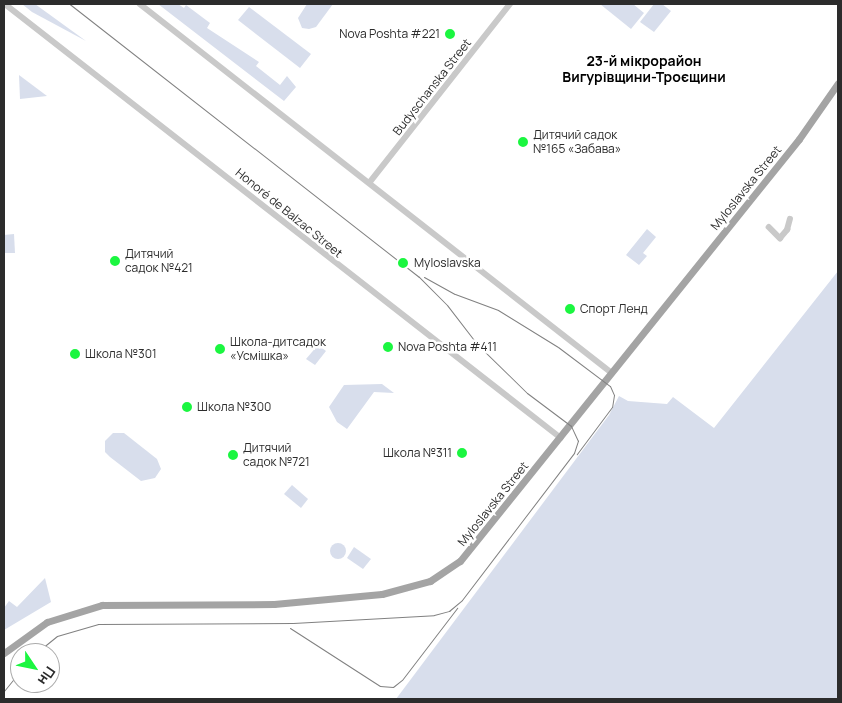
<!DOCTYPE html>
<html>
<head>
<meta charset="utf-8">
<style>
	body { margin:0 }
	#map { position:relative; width:842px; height:703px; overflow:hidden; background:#fff; font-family:Manrope,sans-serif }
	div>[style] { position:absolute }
	.green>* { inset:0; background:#d8deec }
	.round { border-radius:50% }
	.minor>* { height:5.5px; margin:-2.75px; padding:0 2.75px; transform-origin:2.75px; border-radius:2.75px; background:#c9c9c9 }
	.major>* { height:7px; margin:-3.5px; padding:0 3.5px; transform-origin:3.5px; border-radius:3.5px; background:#a4a4a4 }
	.tram>* { height:1px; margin:-0.5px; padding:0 0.5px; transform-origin:0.5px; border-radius:0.5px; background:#818181 }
	.dots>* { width:14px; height:14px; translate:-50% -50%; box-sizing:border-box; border:2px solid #fff; border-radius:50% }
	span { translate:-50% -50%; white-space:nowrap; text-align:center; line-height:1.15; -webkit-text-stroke:5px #fff; paint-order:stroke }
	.poi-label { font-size:12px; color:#2c2c2c }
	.right { translate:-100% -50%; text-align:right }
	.left { translate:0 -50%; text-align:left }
	.street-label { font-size:12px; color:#2c2c2c }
	.neighbourhood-label { font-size:14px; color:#000; font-weight:700 }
	.frame { position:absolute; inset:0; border:5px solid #2c2c2c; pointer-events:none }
	.north { position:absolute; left:10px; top:643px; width:50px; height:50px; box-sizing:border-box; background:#fff; border:1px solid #ababab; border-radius:50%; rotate:124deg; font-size:14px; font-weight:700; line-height:20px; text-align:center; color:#2c2c2c }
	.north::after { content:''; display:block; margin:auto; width:18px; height:22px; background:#1bf640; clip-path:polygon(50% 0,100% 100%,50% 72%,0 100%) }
</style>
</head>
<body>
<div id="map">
	<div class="green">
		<i style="clip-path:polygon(22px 4px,35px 4px,86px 41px,32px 12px)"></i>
		<i style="clip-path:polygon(158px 4px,178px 4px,184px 8px,186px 5px,210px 23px,207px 28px,259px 62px,256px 66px,280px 85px,287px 76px,296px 87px,284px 101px)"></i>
		<i style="clip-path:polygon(307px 4px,333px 4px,316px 27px,309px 29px,302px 28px,298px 18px)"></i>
		<i style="clip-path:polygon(600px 4px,633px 4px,644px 13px,631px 29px)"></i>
		<i style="clip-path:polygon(654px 4px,662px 4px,671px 11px,654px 32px,640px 22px)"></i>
		<i style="clip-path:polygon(249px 7px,311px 54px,300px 68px,238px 20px)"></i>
		<i style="clip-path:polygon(19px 75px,47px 96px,20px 99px)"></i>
		<i style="clip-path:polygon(647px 229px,656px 237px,643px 253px,647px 256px,639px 265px,626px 255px)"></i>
		<i style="clip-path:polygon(14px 234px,15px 253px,5px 253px,4px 235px)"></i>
		<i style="clip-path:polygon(838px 271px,838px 699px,396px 699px,609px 415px,619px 396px,628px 401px,667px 404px,673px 397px,714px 428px)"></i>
		<i style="clip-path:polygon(318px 345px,326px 351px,315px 365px,306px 359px)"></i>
		<i style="clip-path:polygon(382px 384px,394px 393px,374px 392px,347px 429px,337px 422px,329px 407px,344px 385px)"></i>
		<i style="clip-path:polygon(113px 433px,124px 433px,157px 459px,161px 469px,155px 478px,141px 481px,110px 457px,105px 452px,105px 441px)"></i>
		<i style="clip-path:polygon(292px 485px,308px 499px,301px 508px,284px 494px)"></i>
		<i class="round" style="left:330px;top:543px;width:16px;height:16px"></i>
		<i style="clip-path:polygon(354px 547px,371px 559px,363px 569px,347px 558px)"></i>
		<i style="clip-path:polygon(45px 578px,51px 602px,4px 630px,4px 608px,9px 601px,17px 607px)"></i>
	</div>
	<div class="minor">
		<i style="left:5px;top:4px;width:705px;rotate:37.97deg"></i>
		<i style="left:140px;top:4px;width:599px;rotate:38.02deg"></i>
		<i style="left:370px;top:182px;width:226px;rotate:-51.8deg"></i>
		<i style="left:769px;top:227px;width:16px;rotate:45deg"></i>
		<i style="left:780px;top:238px;width:11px;rotate:-49deg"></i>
		<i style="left:787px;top:230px;width:11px;rotate:-75deg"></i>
	</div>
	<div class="major">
		<i style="left:4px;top:653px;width:53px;rotate:-35.8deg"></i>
		<i style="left:47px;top:622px;width:58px;rotate:-17.2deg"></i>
		<i style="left:102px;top:605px;width:172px;rotate:-0.3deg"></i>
		<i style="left:274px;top:604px;width:108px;rotate:-5.3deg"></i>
		<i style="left:382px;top:594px;width:50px;rotate:-15.2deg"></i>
		<i style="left:430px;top:581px;width:36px;rotate:-34deg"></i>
		<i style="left:460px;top:561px;width:541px;rotate:-51.22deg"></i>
		<i style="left:799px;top:139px;width:68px;rotate:-55.1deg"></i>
	</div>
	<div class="tram">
		<i style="left:424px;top:277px;width:35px;rotate:29deg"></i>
		<i style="left:455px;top:294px;width:46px;rotate:20.4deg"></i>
		<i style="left:498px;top:310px;width:70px;rotate:31.7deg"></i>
		<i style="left:558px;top:347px;width:65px;rotate:36.9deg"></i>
		<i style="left:610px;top:386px;width:10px;rotate:66deg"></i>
		<i style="left:614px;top:395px;width:12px;rotate:99deg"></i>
		<i style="left:612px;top:407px;width:59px;rotate:126.7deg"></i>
		<i style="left:290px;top:628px;width:107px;rotate:32.8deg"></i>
		<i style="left:380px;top:686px;width:13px;rotate:4deg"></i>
		<i style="left:393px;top:687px;width:11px;rotate:-38deg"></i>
		<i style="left:402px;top:680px;width:91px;rotate:-52.6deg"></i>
		<i style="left:36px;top:653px;width:27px;rotate:-39deg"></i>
		<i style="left:57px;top:636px;width:43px;rotate:-16.3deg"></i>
		<i style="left:98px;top:624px;width:195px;rotate:-0.3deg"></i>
		<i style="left:293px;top:623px;width:141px;rotate:-3.2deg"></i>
		<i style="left:434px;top:615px;width:16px;rotate:-15deg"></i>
		<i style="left:449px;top:611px;width:17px;rotate:-40deg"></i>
		<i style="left:462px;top:600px;width:185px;rotate:-52.7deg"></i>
		<i style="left:574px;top:453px;width:13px;rotate:-72deg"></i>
		<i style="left:578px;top:441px;width:17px;rotate:-115deg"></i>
		<i style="left:571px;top:426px;width:55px;rotate:-143.1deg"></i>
		<i style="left:527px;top:393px;width:70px;rotate:-135.6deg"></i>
		<i style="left:477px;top:344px;width:49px;rotate:-127.6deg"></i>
		<i style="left:447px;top:305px;width:40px;rotate:-135deg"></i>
		<i style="left:419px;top:277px;width:443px;rotate:-142deg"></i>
		<i style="left:4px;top:691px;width:26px;rotate:-51deg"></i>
	</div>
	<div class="dots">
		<i style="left:450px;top:34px;background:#1bf640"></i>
		<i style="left:523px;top:142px;background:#1bf640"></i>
		<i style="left:115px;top:261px;background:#1bf640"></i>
		<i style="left:403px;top:263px;background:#1bf640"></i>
		<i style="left:570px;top:309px;background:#1bf640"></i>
		<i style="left:388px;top:347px;background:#1bf640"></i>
		<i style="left:220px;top:349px;background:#1bf640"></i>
		<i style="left:75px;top:354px;background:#1bf640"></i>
		<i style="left:187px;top:407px;background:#1bf640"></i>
		<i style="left:462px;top:453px;background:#1bf640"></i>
		<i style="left:233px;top:455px;background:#1bf640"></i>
	</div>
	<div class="poi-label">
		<span class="right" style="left:440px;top:34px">Nova Poshta #221</span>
		<span class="left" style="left:533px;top:142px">Дитячий садок<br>№165 «Забава»</span>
		<span class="left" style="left:125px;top:261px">Дитячий<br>садок №421</span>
		<span class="left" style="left:414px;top:263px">Myloslavska</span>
		<span class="left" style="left:580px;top:309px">Спорт Ленд</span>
		<span class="left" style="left:230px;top:349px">Школа-дитсадок<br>«Усмішка»</span>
		<span class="left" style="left:398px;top:347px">Nova Poshta #411</span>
		<span class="left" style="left:85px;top:354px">Школа №301</span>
		<span class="left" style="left:197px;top:407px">Школа №300</span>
		<span class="left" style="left:243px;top:455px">Дитячий<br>садок №721</span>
		<span class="right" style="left:452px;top:453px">Школа №311</span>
	</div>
	<div class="street-label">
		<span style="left:432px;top:87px;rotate:-52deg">Budyschanska Street</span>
		<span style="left:746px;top:188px;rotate:-51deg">Myloslavska Street</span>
		<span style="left:289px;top:213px;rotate:39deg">Honoré de Balzac Street</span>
		<span style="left:493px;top:504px;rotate:-51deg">Myloslavska Street</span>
	</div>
	<div class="neighbourhood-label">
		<span style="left:644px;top:69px">23-й мікрорайон<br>Вигурівщини-Троєщини</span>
	</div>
	<div class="frame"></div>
	<div class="north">Пн</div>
</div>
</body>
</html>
